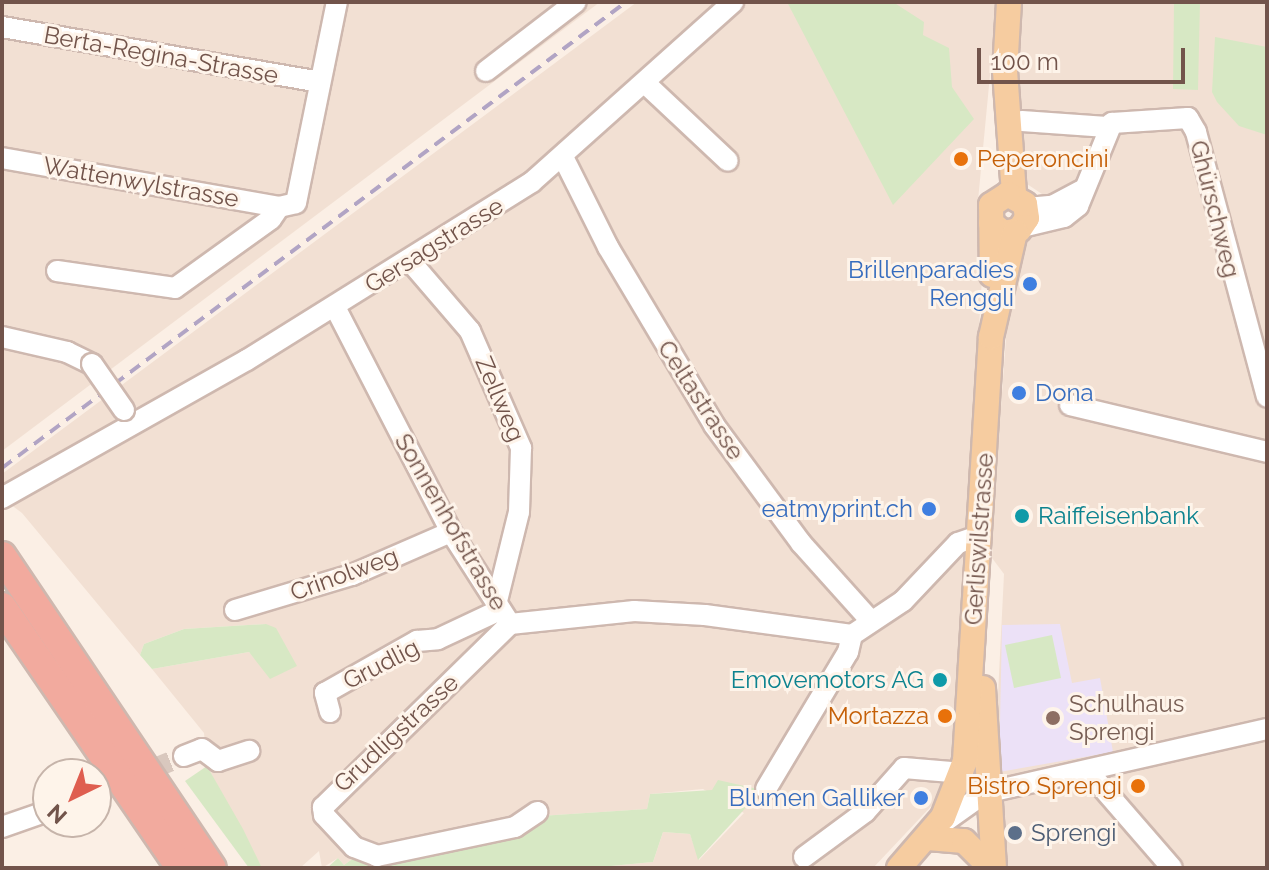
<!DOCTYPE html>
<html>
<head>
<meta charset="utf-8">
<style>
	body { margin:0 }
	#map { position:relative; width:1269px; height:870px; overflow:hidden; background:#fbefe5; font-family:Raleway,sans-serif }
	div>[style] { position:absolute }
	.residential>* { inset:0; background:#f2e0d3 }
	.education>* { inset:0; background:#ece1f7 }
	.green>* { inset:0; background:#d7e8c4 }
	.minor-tunnel>* { height:20px; margin-top:-10px; transform-origin:0; background:repeating-linear-gradient(90deg,#d9c8be 0 20px,transparent 0 30px) }
	.roads { filter:drop-shadow(2px 0 #ceb8af) drop-shadow(-2px 0 #ceb8af) drop-shadow(0 2px #ceb8af) drop-shadow(0 -2px #ceb8af) }
	.minor>* { height:20px; margin:-10px; padding:0 10px; transform-origin:10px; border-radius:10px; background:#fff }
	.major>* { height:24px; margin:-12px; padding:0 12px; transform-origin:12px; border-radius:12px; background:#f6cca0 }
	.highway>* { height:28px; margin:-14px; padding:0 14px; transform-origin:14px; border-radius:14px; background:#f2aa9e }
	.rail>* { height:4px; margin-top:-2px; transform-origin:0; background:repeating-linear-gradient(90deg,#b1a4c4 0 12px,transparent 0 20px) }
	.bridges { filter:drop-shadow(2px 0 #ceb8af) drop-shadow(-2px 0 #ceb8af) drop-shadow(0 2px #ceb8af) drop-shadow(0 -2px #ceb8af) }
	.minor-bridge>* { height:20px; margin:-10px; padding:0 10px; transform-origin:10px; border-radius:10px; background:#fff }
	.dots>* { width:22px; height:22px; translate:-50% -50%; box-sizing:border-box; border:4px solid #fef4ea; border-radius:50% }
	span { translate:-50% -50%; white-space:nowrap; text-align:center; line-height:1.15; -webkit-text-stroke:6px #fef4ea; paint-order:stroke }
	.street-label { font-size:24px; color:#72544b }
	.food-label { font-size:24px; color:#c56008 }
	.left { translate:0 -50%; text-align:left }
	.right { translate:-100% -50%; text-align:right }
	.shop-label { font-size:24px; color:#366cbe }
	.culture-label { font-size:24px; color:#0d838f }
	.education-label { font-size:24px; color:#785e54 }
	.service-label { font-size:24px; color:#4e5e75 }
	.frame { position:absolute; inset:0; border:4px solid #72544b; pointer-events:none }
	.north { position:absolute; left:32px; top:758px; width:80px; height:80px; box-sizing:border-box; background:#fef4ea; border:2px solid #c6b4aa; border-radius:50%; rotate:223deg; font-size:22px; font-weight:700; line-height:32px; text-align:center; color:#72544b }
	.north::after { content:''; display:block; margin:auto; width:28px; height:36px; background:#df5e50; clip-path:polygon(50% 0,100% 100%,50% 72%,0 100%) }
	.scale { position:absolute; left:977px; top:48px; width:208px; height:36px; box-sizing:border-box; border:4px solid #72544b; border-top:0; padding-left:10px; font-size:24px; line-height:28px; white-space:nowrap; color:#72544b; -webkit-text-stroke:6px #fef4ea; paint-order:stroke }
</style>
</head>
<body>
<div id="map">
	<div class="residential">
		<i style="clip-path:polygon(2px 2px,600px 2px,2px 451px)"></i>
		<i style="clip-path:polygon(637px 2px,997px 2px,977px 211px,984px 244px,954px 748px,938px 799px,873px 868px,590px 868px,653px 862px,663px 832px,690px 834px,699px 860px,744px 813px,703px 789px,650px 794px,647px 809px,540px 816px,394px 858px,360px 863px,355px 857px,344px 865px,338px 858px,322px 868px,319px 851px,300px 868px,262px 868px,207px 766px,204px 733px,152px 669px,249px 652px,263px 668px,266px 624px,184px 629px,144px 644px,140px 655px,22px 513px,2px 498px,2px 474px)"></i>
		<i style="clip-path:polygon(1023px 2px,1267px 2px,1267px 718px,1204px 734px,1211px 754px,1267px 740px,1267px 868px,1008px 868px,993px 795px,1004px 574px,992px 558px,995px 490px,1010px 283px,1024px 242px,1036px 234px,1051px 200px,1024px 182px,1017px 106px)"></i>
	</div>
	<div class="education">
		<i style="clip-path:polygon(1060px 624px,1072px 683px,1100px 678px,1113px 752px,999px 772px,1002px 625px)"></i>
	</div>
	<div class="green">
		<i style="clip-path:polygon(787px 2px,893px 2px,924px 22px,923px 35px,949px 48px,952px 87px,974px 119px,893px 205px)"></i>
		<i style="clip-path:polygon(1174px 2px,1200px 2px,1198px 90px,1173px 89px)"></i>
		<i style="clip-path:polygon(1215px 37px,1267px 47px,1267px 135px,1239px 126px,1217px 102px,1212px 92px)"></i>
		<i style="clip-path:polygon(266px 624px,276px 628px,297px 666px,270px 679px,249px 652px,152px 669px,140px 655px,144px 644px,184px 629px)"></i>
		<i style="clip-path:polygon(1052px 635px,1061px 678px,1014px 688px,1005px 645px)"></i>
		<i style="clip-path:polygon(207px 766px,243px 829px,262px 868px,249px 868px,185px 781px)"></i>
		<i style="clip-path:polygon(718px 780px,762px 790px,698px 860px,690px 834px,663px 832px,653px 862px,590px 868px,327px 868px,338px 858px,344px 865px,355px 857px,361px 863px,394px 858px,540px 816px,647px 809px,650px 794px,712px 790px)"></i>
	</div>
	<div class="minor-tunnel">
		<i style="left:96px;top:792px;width:95px;rotate:-22.2deg"></i>
	</div>
	<div class="roads">
		<div class="minor">
			<i style="left:2px;top:27px;width:323px;rotate:9.8deg"></i>
			<i style="left:486px;top:71px;width:113px;rotate:-37.5deg"></i>
			<i style="left:646px;top:84px;width:112px;rotate:43.2deg"></i>
			<i style="left:1022px;top:121px;width:85px;rotate:4deg"></i>
			<i style="left:563px;top:157px;width:101px;rotate:63.4deg"></i>
			<i style="left:608px;top:247px;width:207px;rotate:59.2deg"></i>
			<i style="left:714px;top:425px;width:147px;rotate:53.6deg"></i>
			<i style="left:801px;top:543px;width:105px;rotate:48.1deg"></i>
			<i style="left:2px;top:158px;width:281px;rotate:10deg"></i>
			<i style="left:1027px;top:208px;width:25px;rotate:-5deg"></i>
			<i style="left:1052px;top:206px;width:32px;rotate:-28deg"></i>
			<i style="left:1022px;top:227px;width:43px;rotate:-13.4deg"></i>
			<i style="left:1064px;top:217px;width:18px;rotate:-38deg"></i>
			<i style="left:1078px;top:206px;width:90px;rotate:-67.7deg"></i>
			<i style="left:1112px;top:123px;width:76px;rotate:-3.8deg"></i>
			<i style="left:1188px;top:118px;width:16px;rotate:60deg"></i>
			<i style="left:1196px;top:132px;width:274px;rotate:75deg"></i>
			<i style="left:410px;top:261px;width:92px;rotate:49.4deg"></i>
			<i style="left:470px;top:331px;width:128px;rotate:66.4deg"></i>
			<i style="left:521px;top:448px;width:64px;rotate:91.8deg"></i>
			<i style="left:519px;top:512px;width:96px;rotate:103.9deg"></i>
			<i style="left:57px;top:271px;width:119px;rotate:8.2deg"></i>
			<i style="left:175px;top:288px;width:118px;rotate:-35.7deg"></i>
			<i style="left:271px;top:219px;width:14px;rotate:-56deg"></i>
			<i style="left:279px;top:207px;width:17px;rotate:-13deg"></i>
			<i style="left:296px;top:203px;width:205px;rotate:-78.5deg"></i>
			<i style="left:335px;top:307px;width:253px;rotate:62.7deg"></i>
			<i style="left:451px;top:532px;width:109px;rotate:57.3deg"></i>
			<i style="left:510px;top:624px;width:125px;rotate:-6deg"></i>
			<i style="left:634px;top:611px;width:71px;rotate:3.2deg"></i>
			<i style="left:705px;top:615px;width:148px;rotate:7.7deg"></i>
			<i style="left:852px;top:635px;width:61px;rotate:-33.7deg"></i>
			<i style="left:903px;top:601px;width:80px;rotate:-46.5deg"></i>
			<i style="left:958px;top:543px;width:24px;rotate:-19deg"></i>
			<i style="left:2px;top:337px;width:67px;rotate:13deg"></i>
			<i style="left:67px;top:352px;width:28px;rotate:26deg"></i>
			<i style="left:1070px;top:405px;width:203px;rotate:13.4deg"></i>
			<i style="left:2px;top:498px;width:281px;rotate:-29.4deg"></i>
			<i style="left:247px;top:360px;width:336px;rotate:-32deg"></i>
			<i style="left:532px;top:182px;width:270px;rotate:-41.8deg"></i>
			<i style="left:235px;top:610px;width:122px;rotate:-16.7deg"></i>
			<i style="left:352px;top:575px;width:108px;rotate:-23.5deg"></i>
			<i style="left:510px;top:624px;width:262px;rotate:135.6deg"></i>
			<i style="left:323px;top:807px;width:8px;rotate:83deg"></i>
			<i style="left:324px;top:815px;width:44px;rotate:46.8deg"></i>
			<i style="left:354px;top:847px;width:25px;rotate:21deg"></i>
			<i style="left:377px;top:856px;width:141px;rotate:-11.9deg"></i>
			<i style="left:515px;top:827px;width:27px;rotate:-34deg"></i>
			<i style="left:330px;top:712px;width:20px;rotate:-105deg"></i>
			<i style="left:325px;top:693px;width:106px;rotate:-29.5deg"></i>
			<i style="left:417px;top:641px;width:21px;rotate:-5deg"></i>
			<i style="left:438px;top:639px;width:68px;rotate:-25.1deg"></i>
			<i style="left:184px;top:756px;width:19px;rotate:-21deg"></i>
			<i style="left:202px;top:749px;width:20px;rotate:37deg"></i>
			<i style="left:218px;top:761px;width:33px;rotate:-18deg"></i>
			<i style="left:1088px;top:771px;width:128px;rotate:49.1deg"></i>
			<i style="left:766px;top:789px;width:160px;rotate:-59.1deg"></i>
			<i style="left:848px;top:652px;width:17px;rotate:-77deg"></i>
			<i style="left:2px;top:827px;width:49px;rotate:-19.2deg"></i>
			<i style="left:937px;top:827px;width:59px;rotate:-35.3deg"></i>
			<i style="left:985px;top:793px;width:289px;rotate:-12.8deg"></i>
			<i style="left:804px;top:857px;width:76px;rotate:-36.4deg"></i>
			<i style="left:865px;top:812px;width:59px;rotate:-48.4deg"></i>
			<i style="left:904px;top:768px;width:59px;rotate:4.8deg"></i>
		</div>
		<div class="major">
			<i style="left:1009px;top:2px;width:69px;rotate:93.3deg"></i>
			<i style="left:1005px;top:71px;width:124px;rotate:85.8deg"></i>
			<i style="left:991px;top:223px;width:16px;rotate:38deg"></i>
			<i style="left:1004px;top:233px;width:15px;rotate:-11deg"></i>
			<i style="left:1019px;top:230px;width:14px;rotate:-56deg"></i>
			<i style="left:1027px;top:218px;width:14px;rotate:-98deg"></i>
			<i style="left:1025px;top:204px;width:20px;rotate:-150deg"></i>
			<i style="left:1008px;top:194px;width:20px;rotate:147deg"></i>
			<i style="left:991px;top:205px;width:70px;rotate:89.2deg"></i>
			<i style="left:983px;top:688px;width:180px;rotate:86.5deg"></i>
			<i style="left:928px;top:838px;width:36px;rotate:5deg"></i>
			<i style="left:964px;top:841px;width:38px;rotate:45deg"></i>
			<i style="left:899px;top:868px;width:67px;rotate:-49.2deg"></i>
			<i style="left:943px;top:817px;width:60px;rotate:-68.6deg"></i>
			<i style="left:965px;top:761px;width:425px;rotate:-86.5deg"></i>
			<i style="left:991px;top:337px;width:108px;rotate:-77.1deg"></i>
		</div>
		<div class="highway">
			<i style="left:2px;top:556px;width:376px;rotate:56.1deg"></i>
			<i style="left:2px;top:607px;width:316px;rotate:55.6deg"></i>
		</div>
	</div>
	<div class="rail">
		<i style="left:2px;top:468px;width:779px;rotate:-36.75deg"></i>
	</div>
	<div class="bridges">
		<div class="minor-bridge">
			<i style="left:92px;top:364px;width:56px;rotate:55.2deg"></i>
		</div>
	</div>
	<div class="dots">
		<i style="left:961px;top:159px;background:#e8710a"></i>
		<i style="left:1030px;top:284px;background:#3f7fe0"></i>
		<i style="left:1019px;top:393px;background:#3f7fe0"></i>
		<i style="left:929px;top:509px;background:#3f7fe0"></i>
		<i style="left:1022px;top:516px;background:#0f9aa8"></i>
		<i style="left:940px;top:680px;background:#0f9aa8"></i>
		<i style="left:945px;top:716px;background:#e8710a"></i>
		<i style="left:1053px;top:718px;background:#8d6e63"></i>
		<i style="left:1138px;top:786px;background:#e8710a"></i>
		<i style="left:921px;top:798px;background:#3f7fe0"></i>
		<i style="left:1015px;top:833px;background:#5c6f8a"></i>
	</div>
	<div class="street-label">
		<span style="left:161px;top:55px;rotate:10deg">Berta-Regina-Strasse</span>
		<span style="left:141px;top:182px;rotate:10deg">Wattenwylstrasse</span>
		<span style="left:1215px;top:209px;rotate:76deg">Ghürschweg</span>
		<span style="left:434px;top:245px;rotate:-32deg">Gersagstrasse</span>
		<span style="left:500px;top:399px;rotate:67deg">Zellweg</span>
		<span style="left:701px;top:400px;rotate:57deg">Celtastrasse</span>
		<span style="left:451px;top:522px;rotate:60deg">Sonnenhofstrasse</span>
		<span style="left:979px;top:539px;rotate:-86deg">Gerliswilstrasse</span>
		<span style="left:344px;top:574px;rotate:-20deg">Crinolweg</span>
		<span style="left:381px;top:664px;rotate:-27deg">Grudlig</span>
		<span style="left:396px;top:733px;rotate:-43deg">Grudligstrasse</span>
	</div>
	<div class="food-label">
		<span class="left" style="left:977px;top:159px">Peperoncini</span>
		<span class="right" style="left:929px;top:716px">Mortazza</span>
		<span class="right" style="left:1122px;top:786px">Bistro Sprengi</span>
	</div>
	<div class="shop-label">
		<span class="right" style="left:1014px;top:284px">Brillenparadies<br>Renggli</span>
		<span class="left" style="left:1035px;top:393px">Dona</span>
		<span class="right" style="left:913px;top:509px">eatmyprint.ch</span>
		<span class="right" style="left:905px;top:798px">Blumen Galliker</span>
	</div>
	<div class="culture-label">
		<span class="left" style="left:1038px;top:516px">Raiffeisenbank</span>
		<span class="right" style="left:924px;top:680px">Emovemotors AG</span>
	</div>
	<div class="education-label">
		<span class="left" style="left:1069px;top:718px">Schulhaus<br>Sprengi</span>
	</div>
	<div class="service-label">
		<span class="left" style="left:1031px;top:833px">Sprengi</span>
	</div>
	<div class="frame"></div>
	<div class="north">N</div>
	<div class="scale">100 m</div>
</div>
</body>
</html>
